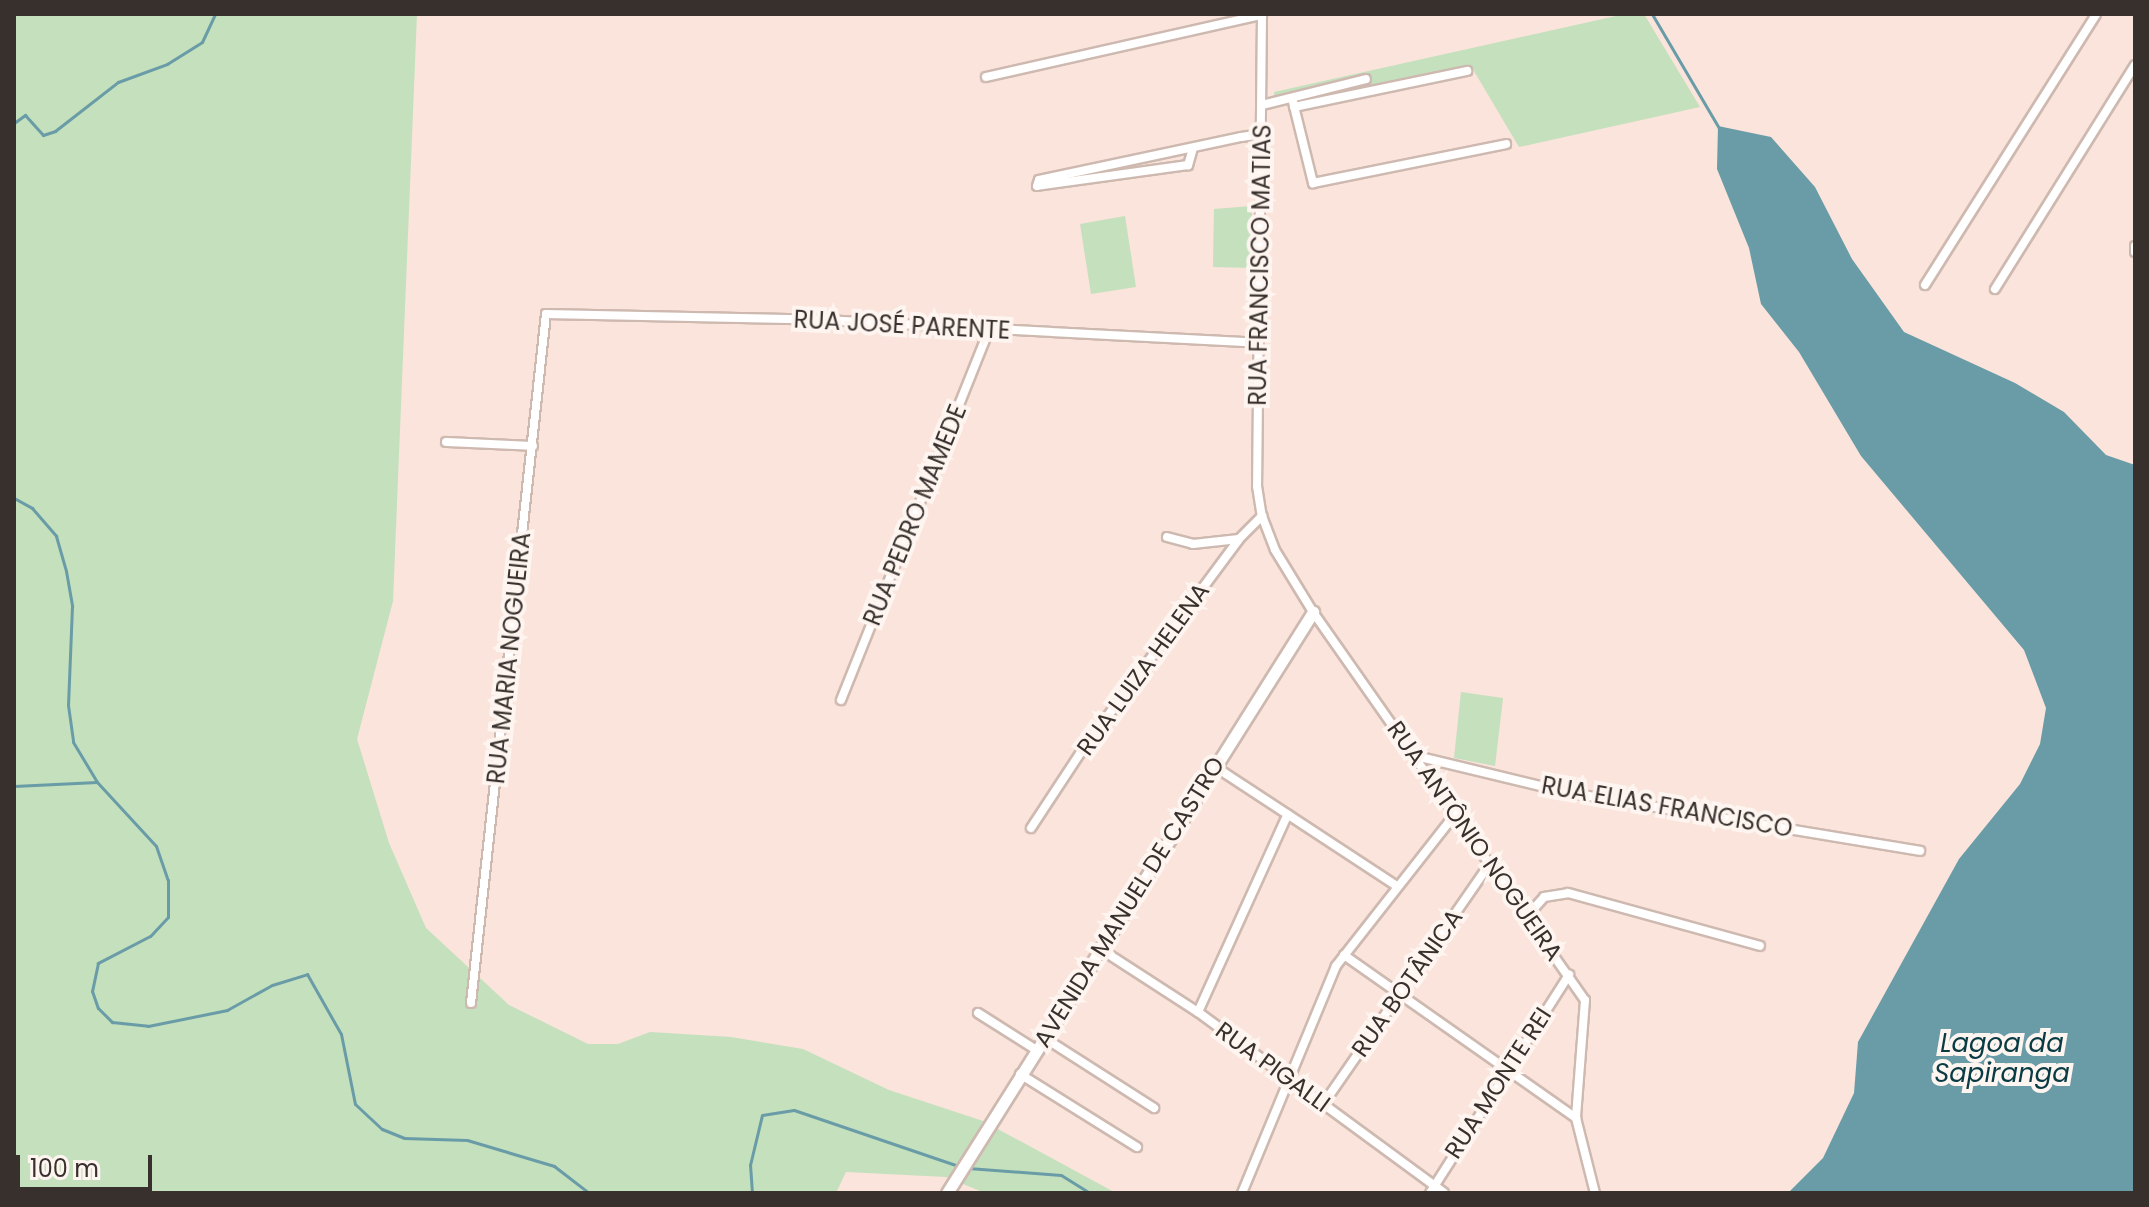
<!DOCTYPE html>
<html>
<head>
<meta charset="utf-8">
<style>
	body { margin:0 }
	#map { position:relative; width:2149px; height:1207px; overflow:hidden; background:#fae4db; font-family:Poppins,sans-serif }
	div>[style] { position:absolute }
	.green>* { inset:0; background:#c4e0bd }
	.water>* { inset:0; background:#699ca7 }
	.stream>* { height:3px; margin:-1.5px; padding:0 1.5px; transform-origin:1.5px; border-radius:1.5px; background:#699ca7 }
	.roads { filter:drop-shadow(2px 0 #ceb9b0) drop-shadow(-2px 0 #ceb9b0) drop-shadow(0 2px #ceb9b0) drop-shadow(0 -2px #ceb9b0) }
	.street>* { height:8px; margin:-4px; padding:0 4px; transform-origin:4px; border-radius:4px; background:#fff }
	.secondary>* { height:11px; margin:-5.5px; padding:0 5.5px; transform-origin:5.5px; border-radius:5.5px; background:#fff }
	span { translate:-50% -50%; white-space:nowrap; text-align:center; line-height:1.15; -webkit-text-stroke:8px #fef5f1; paint-order:stroke }
	.street-label { font-size:24px; color:#38302c }
	.water-label { font-size:26px; color:#093b44; font-style:italic }
	.frame { position:absolute; inset:0; border:16px solid #38302c; pointer-events:none }
	.scale { position:absolute; left:16px; top:1155px; width:136px; height:36px; box-sizing:border-box; border:4px solid #38302c; border-top:0; padding-left:10px; font-size:24px; line-height:28px; white-space:nowrap; color:#38302c; -webkit-text-stroke:6px #fef5f1; paint-order:stroke }
</style>
</head>
<body>
<div id="map">
	<div class="green">
		<i style="clip-path:polygon(14px 14px,417px 14px,393px 601px,357px 739px,389px 843px,426px 928px,509px 1005px,588px 1044px,618px 1044px,650px 1032px,731px 1037px,803px 1049px,889px 1090px,983px 1121px,1116px 1193px,985px 1193px,946px 1177px,846px 1172px,836px 1193px,14px 1193px)"></i>
		<i style="clip-path:polygon(1625px 14px,1644px 14px,1700px 107px,1519px 147px,1471px 66px,1275px 108px,1274px 92px)"></i>
		<i style="clip-path:polygon(1252px 206px,1251px 268px,1213px 267px,1214px 209px)"></i>
		<i style="clip-path:polygon(1125px 216px,1136px 287px,1091px 294px,1080px 224px)"></i>
		<i style="clip-path:polygon(1461px 692px,1503px 698px,1495px 766px,1454px 758px)"></i>
	</div>
	<div class="water">
		<i style="clip-path:polygon(1718px 126px,1771px 137px,1815px 187px,1852px 259px,1904px 332px,2015px 383px,2064px 412px,2106px 455px,2135px 465px,2135px 1193px,1788px 1193px,1823px 1158px,1854px 1093px,1858px 1042px,1959px 859px,2020px 784px,2040px 744px,2046px 708px,2024px 650px,1861px 456px,1799px 352px,1761px 304px,1749px 248px,1717px 169px)"></i>
	</div>
	<div class="stream">
		<i style="left:1652px;top:14px;width:132px;rotate:59.6deg"></i>
		<i style="left:14px;top:123px;width:14px;rotate:-36deg"></i>
		<i style="left:25px;top:115px;width:27px;rotate:48deg"></i>
		<i style="left:43px;top:135px;width:13px;rotate:-18deg"></i>
		<i style="left:55px;top:131px;width:80px;rotate:-37.9deg"></i>
		<i style="left:118px;top:82px;width:52px;rotate:-20.2deg"></i>
		<i style="left:167px;top:64px;width:41px;rotate:-32.2deg"></i>
		<i style="left:202px;top:42px;width:31px;rotate:-65deg"></i>
		<i style="left:14px;top:498px;width:21px;rotate:29deg"></i>
		<i style="left:32px;top:508px;width:37px;rotate:49deg"></i>
		<i style="left:56px;top:536px;width:36px;rotate:74deg"></i>
		<i style="left:66px;top:571px;width:36px;rotate:80deg"></i>
		<i style="left:72px;top:606px;width:99px;rotate:92.3deg"></i>
		<i style="left:68px;top:705px;width:37px;rotate:82deg"></i>
		<i style="left:73px;top:742px;width:47px;rotate:59deg"></i>
		<i style="left:97px;top:782px;width:87px;rotate:47.3deg"></i>
		<i style="left:156px;top:846px;width:36px;rotate:71deg"></i>
		<i style="left:168px;top:880px;width:37px;rotate:90deg"></i>
		<i style="left:168px;top:917px;width:26px;rotate:133deg"></i>
		<i style="left:150px;top:936px;width:59px;rotate:152.6deg"></i>
		<i style="left:98px;top:963px;width:29px;rotate:102deg"></i>
		<i style="left:92px;top:991px;width:18px;rotate:71deg"></i>
		<i style="left:98px;top:1008px;width:20px;rotate:45deg"></i>
		<i style="left:112px;top:1022px;width:36px;rotate:6deg"></i>
		<i style="left:148px;top:1026px;width:81px;rotate:-11.4deg"></i>
		<i style="left:227px;top:1010px;width:51px;rotate:-29.1deg"></i>
		<i style="left:272px;top:985px;width:37px;rotate:-17deg"></i>
		<i style="left:307px;top:974px;width:69px;rotate:60.5deg"></i>
		<i style="left:341px;top:1034px;width:71px;rotate:78.7deg"></i>
		<i style="left:355px;top:1104px;width:37px;rotate:43deg"></i>
		<i style="left:382px;top:1129px;width:24px;rotate:22deg"></i>
		<i style="left:404px;top:1138px;width:63px;rotate:1.8deg"></i>
		<i style="left:467px;top:1140px;width:91px;rotate:16.6deg"></i>
		<i style="left:554px;top:1166px;width:44px;rotate:37.6deg"></i>
		<i style="left:14px;top:786px;width:83px;rotate:-2.8deg"></i>
		<i style="left:968px;top:1168px;width:93px;rotate:4.3deg"></i>
		<i style="left:1061px;top:1175px;width:34px;rotate:32deg"></i>
		<i style="left:752px;top:1193px;width:28px;rotate:-94deg"></i>
		<i style="left:750px;top:1165px;width:51px;rotate:-76.5deg"></i>
		<i style="left:762px;top:1115px;width:32px;rotate:-9deg"></i>
		<i style="left:794px;top:1110px;width:176px;rotate:18.8deg"></i>
	</div>
	<div class="roads">
		<div class="street">
			<i style="left:1262px;top:14px;width:472px;rotate:90.6deg"></i>
			<i style="left:1257px;top:486px;width:30px;rotate:81deg"></i>
			<i style="left:1262px;top:516px;width:36px;rotate:69deg"></i>
			<i style="left:1275px;top:550px;width:73px;rotate:58.5deg"></i>
			<i style="left:1313px;top:612px;width:474px;rotate:55deg"></i>
			<i style="left:1585px;top:1000px;width:118px;rotate:94.4deg"></i>
			<i style="left:1576px;top:1118px;width:77px;rotate:75.8deg"></i>
			<i style="left:986px;top:77px;width:283px;rotate:-12.7deg"></i>
			<i style="left:1292px;top:98px;width:88px;rotate:76.1deg"></i>
			<i style="left:1313px;top:183px;width:197px;rotate:-11.4deg"></i>
			<i style="left:1262px;top:105px;width:107px;rotate:-14deg"></i>
			<i style="left:1294px;top:107px;width:177px;rotate:-11.8deg"></i>
			<i style="left:1193px;top:148px;width:18px;rotate:106deg"></i>
			<i style="left:1188px;top:165px;width:152px;rotate:172.1deg"></i>
			<i style="left:1037px;top:186px;width:6px;rotate:-72deg"></i>
			<i style="left:1039px;top:180px;width:207px;rotate:-12deg"></i>
			<i style="left:1241px;top:137px;width:21px;rotate:-8deg"></i>
			<i style="left:2135px;top:246px;width:6px;rotate:90deg"></i>
			<i style="left:1925px;top:285px;width:320px;rotate:-57.7deg"></i>
			<i style="left:1995px;top:289px;width:264px;rotate:-58deg"></i>
			<i style="left:446px;top:442px;width:87px;rotate:2.6deg"></i>
			<i style="left:1167px;top:537px;width:27px;rotate:15deg"></i>
			<i style="left:1193px;top:544px;width:46px;rotate:-6.2deg"></i>
			<i style="left:841px;top:700px;width:399px;rotate:-68.2deg"></i>
			<i style="left:1416px;top:756px;width:153px;rotate:13.6deg"></i>
			<i style="left:1565px;top:792px;width:360px;rotate:9.4deg"></i>
			<i style="left:1214px;top:766px;width:219px;rotate:33.3deg"></i>
			<i style="left:1031px;top:828px;width:91px;rotate:-56.7deg"></i>
			<i style="left:1081px;top:752px;width:265px;rotate:-53.4deg"></i>
			<i style="left:1239px;top:539px;width:33px;rotate:-45deg"></i>
			<i style="left:1528px;top:915px;width:24px;rotate:-48deg"></i>
			<i style="left:1544px;top:897px;width:24px;rotate:-9deg"></i>
			<i style="left:1568px;top:893px;width:199px;rotate:15.4deg"></i>
			<i style="left:1099px;top:948px;width:118px;rotate:32.9deg"></i>
			<i style="left:1198px;top:1012px;width:305px;rotate:36.3deg"></i>
			<i style="left:1344px;top:955px;width:284px;rotate:35.1deg"></i>
			<i style="left:471px;top:1003px;width:693px;rotate:-83.79deg"></i>
			<i style="left:546px;top:314px;width:278px;rotate:1.2deg"></i>
			<i style="left:824px;top:320px;width:435px;rotate:3deg"></i>
			<i style="left:1198px;top:1012px;width:217px;rotate:-65.6deg"></i>
			<i style="left:978px;top:1013px;width:67px;rotate:32.3deg"></i>
			<i style="left:1043px;top:1037px;width:132px;rotate:32.6deg"></i>
			<i style="left:1020px;top:1074px;width:138px;rotate:32deg"></i>
			<i style="left:1324px;top:1103px;width:292px;rotate:-55.3deg"></i>
			<i style="left:1242px;top:1193px;width:246px;rotate:-67.5deg"></i>
			<i style="left:1336px;top:966px;width:194px;rotate:-51.9deg"></i>
			<i style="left:1430px;top:1193px;width:259px;rotate:-57.5deg"></i>
		</div>
		<div class="secondary">
			<i style="left:947px;top:1193px;width:687px;rotate:-57.79deg"></i>
		</div>
	</div>
	<div class="street-label">
		<span style="left:1260px;top:265px;rotate:-89deg">RUA FRANCISCO MATIAS</span>
		<span style="left:902px;top:325px;rotate:3deg">RUA JOSÉ PARENTE</span>
		<span style="left:915px;top:515px;rotate:-68deg">RUA PEDRO MAMEDE</span>
		<span style="left:509px;top:658px;rotate:-84deg">RUA MARIA NOGUEIRA</span>
		<span style="left:1143px;top:669px;rotate:-54deg">RUA LUIZA HELENA</span>
		<span style="left:1667px;top:807px;rotate:10deg">RUA ELIAS FRANCISCO</span>
		<span style="left:1475px;top:841px;rotate:55deg">RUA ANTÔNIO NOGUEIRA</span>
		<span style="left:1129px;top:902px;rotate:-58deg">AVENIDA MANUEL DE CASTRO</span>
		<span style="left:1407px;top:983px;rotate:-55deg">RUA BOTÂNICA</span>
		<span style="left:1273px;top:1067px;rotate:36deg">RUA PIGALLI</span>
		<span style="left:1498px;top:1083px;rotate:-57deg">RUA MONTE REI</span>
	</div>
	<div class="water-label">
		<span style="left:2002px;top:1059px">Lagoa da<br>Sapiranga</span>
	</div>
	<div class="frame"></div>
	<div class="scale">100 m</div>
</div>
</body>
</html>
